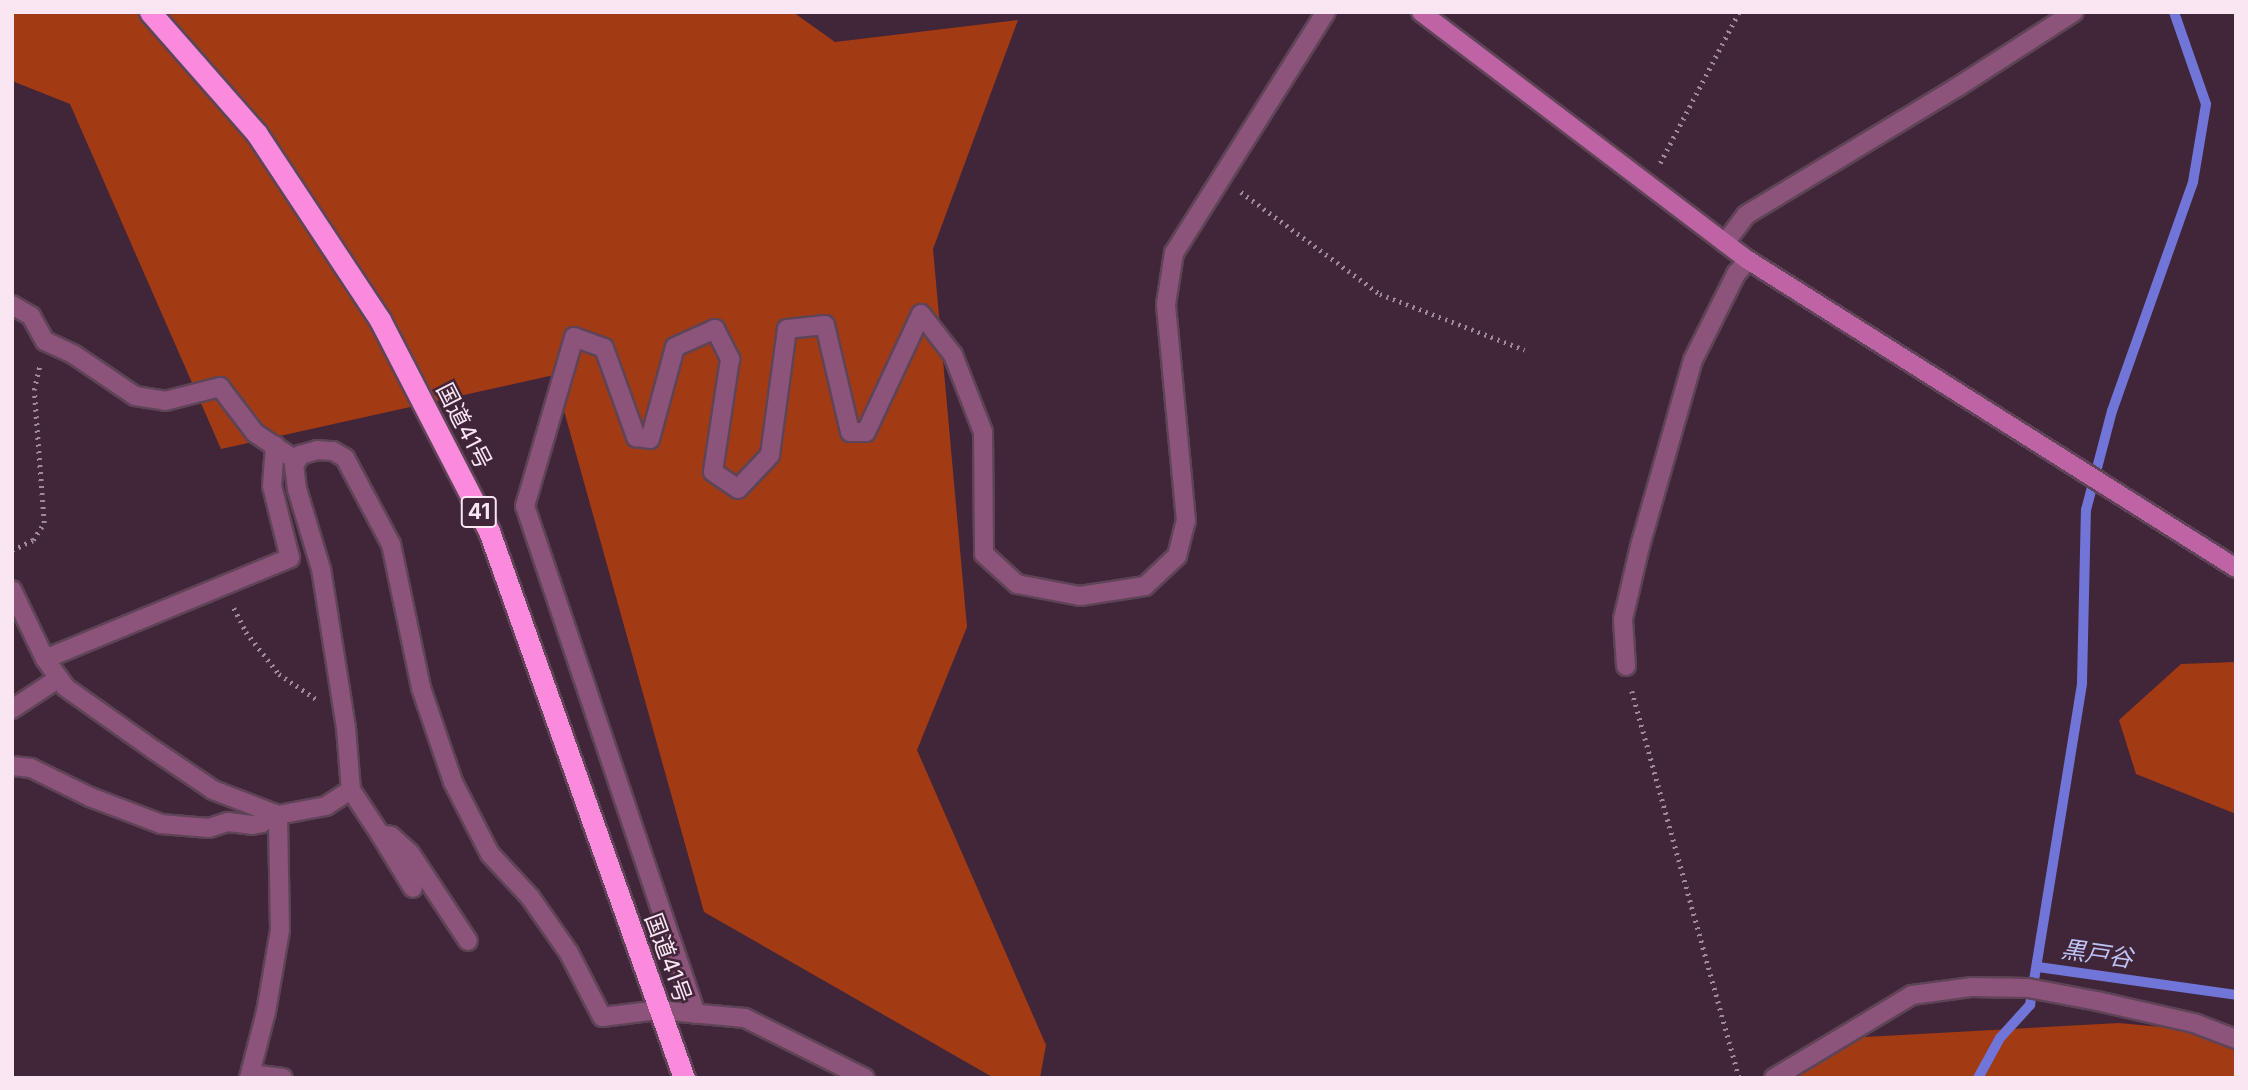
<!DOCTYPE html>
<html>
<head>
<meta charset="utf-8">
<style>
	body { margin:0 }
	#map { position:relative; width:2248px; height:1090px; overflow:hidden; background:#412538; font-family:Inter,"Noto Sans JP",sans-serif }
	div>[style] { position:absolute }
	.forest>* { inset:0; background:#a23a13 }
	.stream>* { height:10px; margin:-5px; padding:0 5px; transform-origin:5px; border-radius:5px; background:#7075d7 }
	.path>* { height:4.5px; margin-top:-2.25px; transform-origin:0; background:repeating-linear-gradient(90deg,#a18999 0 2px,transparent 0 7px) }
	.roads { filter:drop-shadow(2px 0 #5e4456) drop-shadow(-2px 0 #5e4456) drop-shadow(0 2px #5e4456) drop-shadow(0 -2px #5e4456) }
	.lane>* { height:18px; margin:-9px; padding:0 9px; transform-origin:9px; border-radius:9px; background:#8c537b }
	.street>* { height:18px; margin:-9px; padding:0 9px; transform-origin:9px; border-radius:9px; background:#8c537b }
	.secondary>* { height:18px; margin:-9px; padding:0 9px; transform-origin:9px; border-radius:9px; background:#be64a5 }
	.highway>* { height:21px; margin:-10.5px; padding:0 10.5px; transform-origin:10.5px; border-radius:10.5px; background:#fa8adb }
	span { translate:-50% -50%; white-space:nowrap; text-align:center; line-height:1.15; -webkit-text-stroke:5px #412538; paint-order:stroke }
	.shield-label span { padding:2px 5px; background:#412538; border:2px solid; border-radius:5px; -webkit-text-stroke-width:0 }
	.shield-label { font-size:21px; color:#f9e6f2; font-weight:700 }
	.street-label { font-size:23px; color:#f9e6f2 }
	.water-label { font-size:24px; color:#bcc2f4; font-style:italic }
	.frame { position:absolute; inset:0; border:14px solid #f9e6f2; pointer-events:none }
</style>
</head>
<body>
<div id="map">
	<div class="forest">
		<i style="clip-path:polygon(12px 12px,793px 12px,835px 42px,1018px 20px,933px 249px,967px 627px,917px 750px,1046px 1045px,1040px 1078px,994px 1078px,704px 912px,554px 375px,221px 449px,70px 104px,12px 81px)"></i>
		<i style="clip-path:polygon(2236px 662px,2236px 814px,2136px 774px,2119px 720px,2181px 664px)"></i>
		<i style="clip-path:polygon(2119px 1023px,2236px 1034px,2236px 1078px,1760px 1078px,1864px 1037px)"></i>
	</div>
	<div class="stream">
		<i style="left:2038px;top:967px;width:200px;rotate:8deg"></i>
		<i style="left:1978px;top:1078px;width:46px;rotate:-61.2deg"></i>
		<i style="left:2000px;top:1038px;width:45px;rotate:-47.7deg"></i>
		<i style="left:2030px;top:1005px;width:326px;rotate:-80.8deg"></i>
		<i style="left:2082px;top:683px;width:173px;rotate:-88.7deg"></i>
		<i style="left:2086px;top:510px;width:102px;rotate:-75.3deg"></i>
		<i style="left:2112px;top:411px;width:243px;rotate:-70.5deg"></i>
		<i style="left:2193px;top:182px;width:79px;rotate:-80.5deg"></i>
		<i style="left:2206px;top:104px;width:97px;rotate:-109.2deg"></i>
	</div>
	<div class="path">
		<i style="left:1660px;top:163px;width:170px;rotate:-62.4deg"></i>
		<i style="left:1241px;top:192px;width:172px;rotate:36.3deg"></i>
		<i style="left:1380px;top:294px;width:155px;rotate:21.1deg"></i>
		<i style="left:12px;top:550px;width:23px;rotate:-25deg"></i>
		<i style="left:33px;top:540px;width:20px;rotate:-57deg"></i>
		<i style="left:44px;top:523px;width:133px;rotate:-94.3deg"></i>
		<i style="left:34px;top:390px;width:26px;rotate:-77deg"></i>
		<i style="left:234px;top:608px;width:27px;rotate:63deg"></i>
		<i style="left:246px;top:632px;width:53px;rotate:51.8deg"></i>
		<i style="left:279px;top:674px;width:45px;rotate:34deg"></i>
		<i style="left:1632px;top:691px;width:402px;rotate:74.5deg"></i>
	</div>
	<div class="roads">
		<div class="lane">
			<i style="left:12px;top:305px;width:22px;rotate:30deg"></i>
			<i style="left:31px;top:316px;width:29px;rotate:61deg"></i>
			<i style="left:45px;top:341px;width:31px;rotate:25deg"></i>
			<i style="left:73px;top:354px;width:75px;rotate:34.1deg"></i>
			<i style="left:135px;top:396px;width:30px;rotate:9deg"></i>
			<i style="left:165px;top:401px;width:57px;rotate:-14.3deg"></i>
			<i style="left:220px;top:387px;width:58px;rotate:52.7deg"></i>
			<i style="left:255px;top:433px;width:50px;rotate:33.7deg"></i>
			<i style="left:45px;top:659px;width:265px;rotate:-22.4deg"></i>
			<i style="left:290px;top:558px;width:74px;rotate:-104deg"></i>
			<i style="left:272px;top:486px;width:41px;rotate:-85.8deg"></i>
			<i style="left:12px;top:709px;width:56px;rotate:-33.4deg"></i>
			<i style="left:12px;top:766px;width:19px;rotate:6deg"></i>
			<i style="left:31px;top:768px;width:66px;rotate:26.2deg"></i>
			<i style="left:90px;top:797px;width:76px;rotate:20.8deg"></i>
			<i style="left:161px;top:824px;width:48px;rotate:4.8deg"></i>
			<i style="left:209px;top:828px;width:20px;rotate:-18deg"></i>
			<i style="left:228px;top:822px;width:24px;rotate:7deg"></i>
			<i style="left:252px;top:825px;width:10px;rotate:-11deg"></i>
			<i style="left:262px;top:823px;width:15px;rotate:-42deg"></i>
			<i style="left:351px;top:790px;width:53px;rotate:56.6deg"></i>
			<i style="left:380px;top:834px;width:11px;rotate:10deg"></i>
			<i style="left:391px;top:836px;width:25px;rotate:42deg"></i>
			<i style="left:410px;top:853px;width:105px;rotate:56.6deg"></i>
			<i style="left:380px;top:834px;width:63px;rotate:58.6deg"></i>
			<i style="left:251px;top:1074px;width:32px;rotate:7deg"></i>
		</div>
		<div class="street">
			<i style="left:1725px;top:243px;width:35px;rotate:-53deg"></i>
			<i style="left:1746px;top:215px;width:245px;rotate:-31.2deg"></i>
			<i style="left:1956px;top:88px;width:140px;rotate:-32.8deg"></i>
			<i style="left:12px;top:590px;width:76px;rotate:64.4deg"></i>
			<i style="left:45px;top:659px;width:34px;rotate:54deg"></i>
			<i style="left:65px;top:687px;width:109px;rotate:35.3deg"></i>
			<i style="left:154px;top:750px;width:71px;rotate:34.1deg"></i>
			<i style="left:213px;top:790px;width:70px;rotate:21deg"></i>
			<i style="left:278px;top:815px;width:49px;rotate:-10.6deg"></i>
			<i style="left:326px;top:806px;width:30px;rotate:-33deg"></i>
			<i style="left:351px;top:790px;width:62px;rotate:-94.6deg"></i>
			<i style="left:346px;top:728px;width:161px;rotate:-98.9deg"></i>
			<i style="left:321px;top:569px;width:84px;rotate:-106.7deg"></i>
			<i style="left:297px;top:489px;width:23px;rotate:-97deg"></i>
			<i style="left:294px;top:466px;width:13px;rotate:-61deg"></i>
			<i style="left:300px;top:455px;width:18px;rotate:-16deg"></i>
			<i style="left:317px;top:450px;width:16px;rotate:4deg"></i>
			<i style="left:333px;top:451px;width:14px;rotate:30deg"></i>
			<i style="left:345px;top:458px;width:98px;rotate:61.9deg"></i>
			<i style="left:391px;top:544px;width:147px;rotate:78.2deg"></i>
			<i style="left:421px;top:688px;width:99px;rotate:71.2deg"></i>
			<i style="left:453px;top:782px;width:81px;rotate:62.8deg"></i>
			<i style="left:490px;top:854px;width:59px;rotate:47.1deg"></i>
			<i style="left:530px;top:897px;width:68px;rotate:55.1deg"></i>
			<i style="left:569px;top:953px;width:72px;rotate:62.7deg"></i>
			<i style="left:602px;top:1017px;width:56px;rotate:-7.1deg"></i>
			<i style="left:658px;top:1010px;width:87px;rotate:5.3deg"></i>
			<i style="left:745px;top:1018px;width:134px;rotate:26.6deg"></i>
			<i style="left:1626px;top:666px;width:47px;rotate:-93.7deg"></i>
			<i style="left:1623px;top:619px;width:75px;rotate:-76.9deg"></i>
			<i style="left:1640px;top:546px;width:193px;rotate:-74.1deg"></i>
			<i style="left:1693px;top:360px;width:96px;rotate:-63.4deg"></i>
			<i style="left:1736px;top:274px;width:18px;rotate:-49deg"></i>
			<i style="left:696px;top:1014px;width:536px;rotate:-108.6deg"></i>
			<i style="left:525px;top:506px;width:176px;rotate:-73.8deg"></i>
			<i style="left:574px;top:337px;width:32px;rotate:20deg"></i>
			<i style="left:604px;top:348px;width:95px;rotate:70.2deg"></i>
			<i style="left:636px;top:437px;width:14px;rotate:8deg"></i>
			<i style="left:650px;top:439px;width:95px;rotate:-74.8deg"></i>
			<i style="left:675px;top:347px;width:44px;rotate:-24.2deg"></i>
			<i style="left:715px;top:329px;width:34px;rotate:63deg"></i>
			<i style="left:730px;top:359px;width:114px;rotate:98.6deg"></i>
			<i style="left:713px;top:472px;width:30px;rotate:34deg"></i>
			<i style="left:738px;top:489px;width:47px;rotate:-46.7deg"></i>
			<i style="left:770px;top:455px;width:127px;rotate:-82.3deg"></i>
			<i style="left:787px;top:329px;width:38px;rotate:-6deg"></i>
			<i style="left:825px;top:325px;width:110px;rotate:76.8deg"></i>
			<i style="left:850px;top:432px;width:16px"></i>
			<i style="left:866px;top:432px;width:130px;rotate:-65deg"></i>
			<i style="left:921px;top:314px;width:52px;rotate:52deg"></i>
			<i style="left:953px;top:355px;width:83px;rotate:68.7deg"></i>
			<i style="left:983px;top:432px;width:122px;rotate:89.5deg"></i>
			<i style="left:984px;top:554px;width:45px;rotate:42.3deg"></i>
			<i style="left:1017px;top:584px;width:64px;rotate:10.8deg"></i>
			<i style="left:1080px;top:596px;width:66px;rotate:-8.7deg"></i>
			<i style="left:1145px;top:586px;width:44px;rotate:-43.2deg"></i>
			<i style="left:1177px;top:556px;width:36px;rotate:-76deg"></i>
			<i style="left:1186px;top:521px;width:218px;rotate:-95.3deg"></i>
			<i style="left:1166px;top:304px;width:52px;rotate:-81.1deg"></i>
			<i style="left:1174px;top:253px;width:285px;rotate:-57.8deg"></i>
			<i style="left:249px;top:1078px;width:68px;rotate:-75.6deg"></i>
			<i style="left:266px;top:1012px;width:83px;rotate:-80.3deg"></i>
			<i style="left:280px;top:930px;width:115px;rotate:-91deg"></i>
			<i style="left:1774px;top:1078px;width:161px;rotate:-31deg"></i>
			<i style="left:1912px;top:995px;width:61px;rotate:-7.6deg"></i>
			<i style="left:1972px;top:987px;width:56px;rotate:1deg"></i>
			<i style="left:2028px;top:988px;width:70px;rotate:10.7deg"></i>
			<i style="left:2097px;top:1001px;width:99px;rotate:12.8deg"></i>
			<i style="left:2194px;top:1023px;width:45px;rotate:20.9deg"></i>
		</div>
		<div class="secondary">
			<i style="left:1421px;top:12px;width:410px;rotate:37.2deg"></i>
			<i style="left:1748px;top:260px;width:577px;rotate:32.26deg"></i>
		</div>
		<div class="highway">
			<i style="left:150px;top:12px;width:162px;rotate:48.7deg"></i>
			<i style="left:257px;top:134px;width:223px;rotate:56.5deg"></i>
			<i style="left:380px;top:320px;width:237px;rotate:62.7deg"></i>
			<i style="left:489px;top:531px;width:581px;rotate:70.38deg"></i>
		</div>
	</div>
	<div class="shield-label">
		<span style="left:479px;top:512px">41</span>
	</div>
	<div class="street-label">
		<span style="left:464px;top:426px;rotate:63deg">国道41号</span>
		<span style="left:668px;top:958px;rotate:70deg">国道41号</span>
	</div>
	<div class="water-label">
		<span style="left:2097px;top:954px;rotate:8deg">黒戸谷</span>
	</div>
	<div class="frame"></div>
</div>
</body>
</html>
